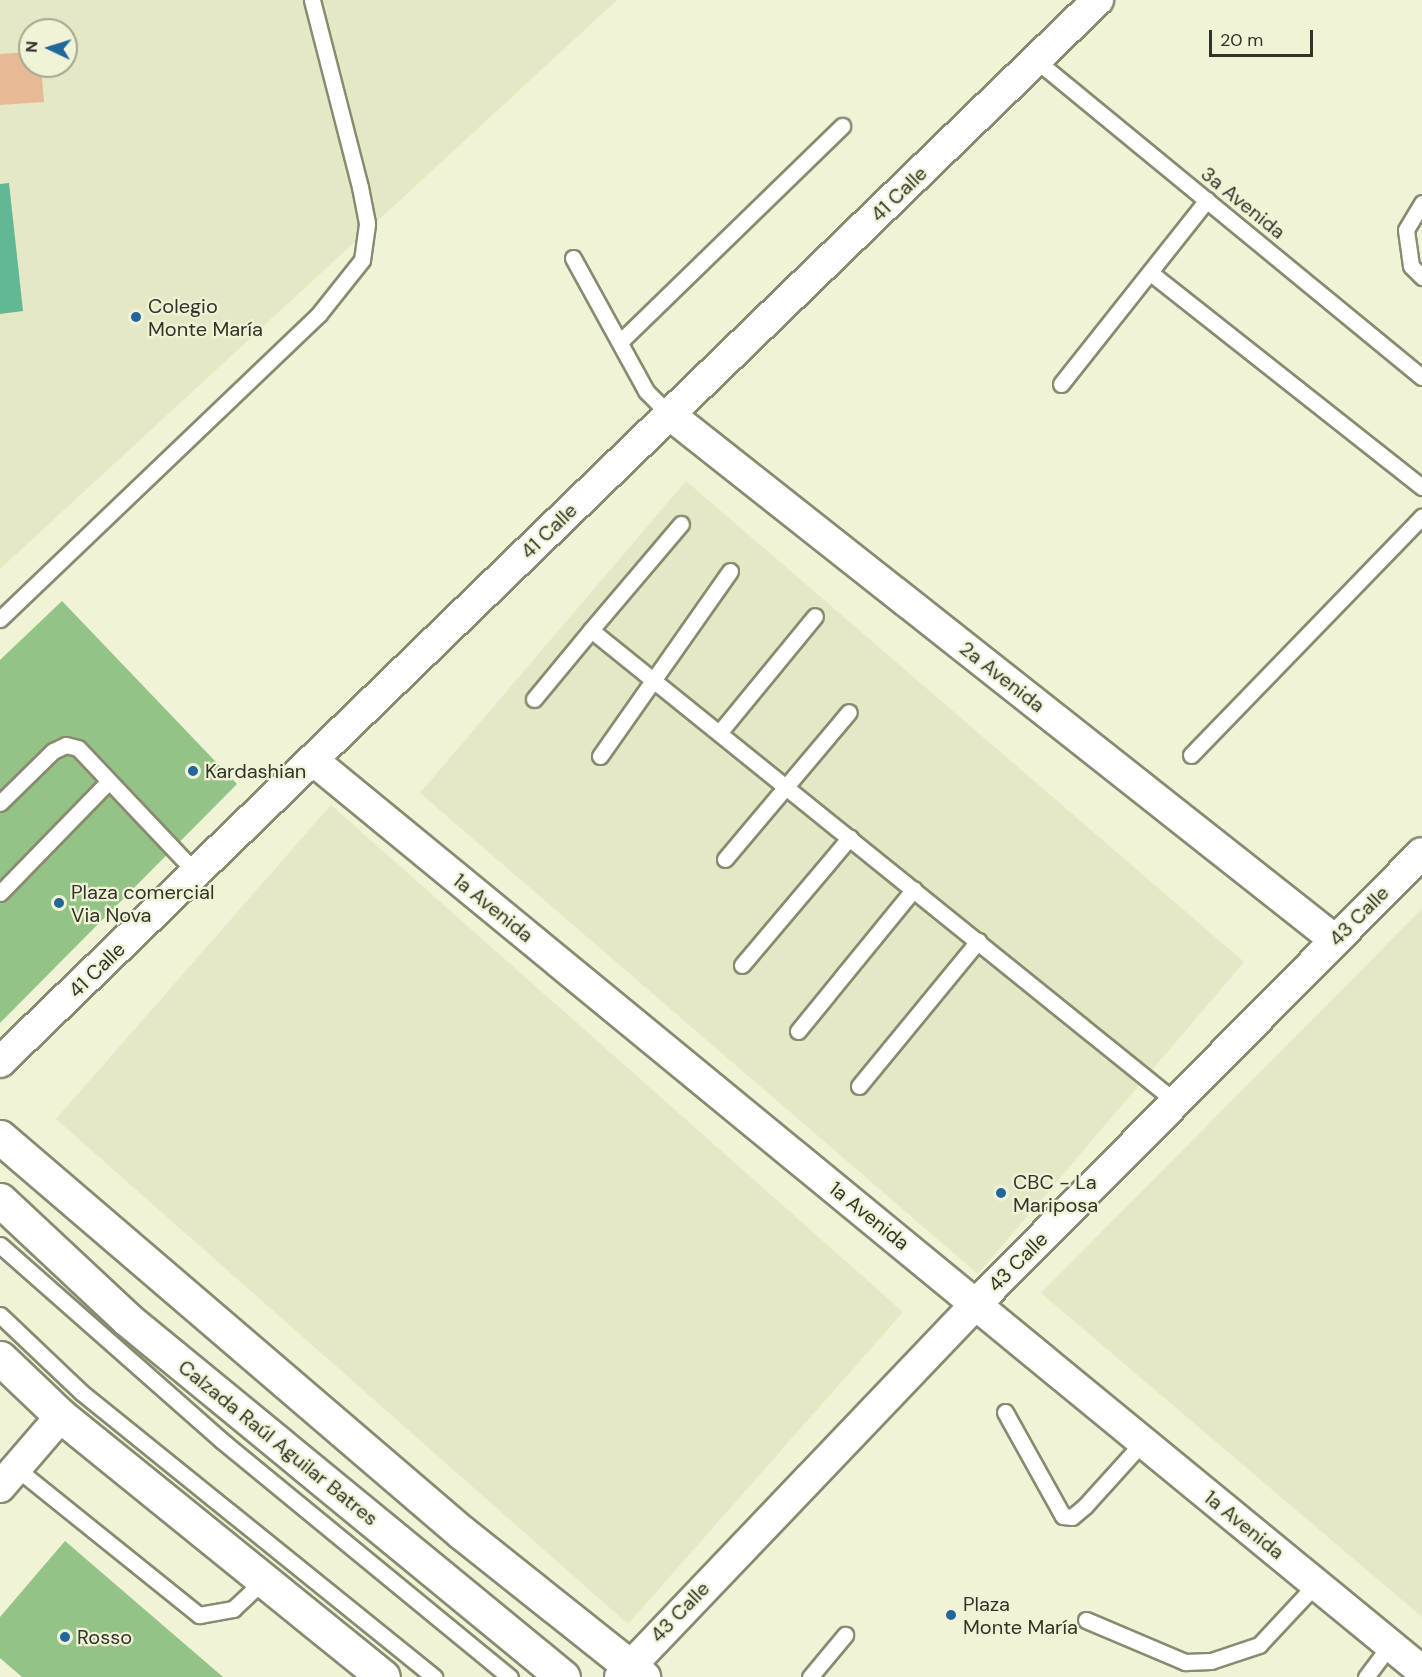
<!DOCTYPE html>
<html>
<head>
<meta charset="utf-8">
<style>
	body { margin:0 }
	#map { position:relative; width:1422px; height:1677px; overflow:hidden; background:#f0f3d6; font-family:"DM Sans",sans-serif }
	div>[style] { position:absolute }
	.built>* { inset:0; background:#e4e8c4 }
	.green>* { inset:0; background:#e8b995 }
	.water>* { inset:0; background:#62b795 }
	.building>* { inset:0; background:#93c386 }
	.roads { filter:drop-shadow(2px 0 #898b71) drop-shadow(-2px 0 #898b71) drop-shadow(0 2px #898b71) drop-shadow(0 -2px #898b71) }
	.service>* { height:15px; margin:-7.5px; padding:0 7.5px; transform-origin:7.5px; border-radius:7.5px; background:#fff }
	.minor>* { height:30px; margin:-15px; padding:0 15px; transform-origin:15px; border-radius:15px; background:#fff }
	.tertiary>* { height:33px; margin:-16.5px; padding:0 16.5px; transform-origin:16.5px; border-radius:16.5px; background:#fff }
	.trunk>* { height:33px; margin:-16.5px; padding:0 16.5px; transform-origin:16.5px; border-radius:16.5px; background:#fff }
	.dots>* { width:16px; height:16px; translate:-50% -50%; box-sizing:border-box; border:3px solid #f0f3d6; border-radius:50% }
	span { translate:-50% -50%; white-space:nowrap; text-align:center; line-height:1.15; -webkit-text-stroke:4.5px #f0f3d6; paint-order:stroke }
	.street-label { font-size:20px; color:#333429 }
	.poi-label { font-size:20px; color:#333429 }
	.left { translate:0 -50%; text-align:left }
	.north { position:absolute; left:18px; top:18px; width:60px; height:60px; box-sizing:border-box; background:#f0f3d6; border:2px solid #a4a791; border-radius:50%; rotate:274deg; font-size:16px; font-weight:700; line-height:24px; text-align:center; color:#333429 }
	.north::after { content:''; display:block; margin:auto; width:21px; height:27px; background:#22679c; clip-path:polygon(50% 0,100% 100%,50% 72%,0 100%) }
	.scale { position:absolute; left:1209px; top:30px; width:104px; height:27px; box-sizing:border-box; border:3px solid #333429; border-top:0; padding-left:8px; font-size:18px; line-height:21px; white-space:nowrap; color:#333429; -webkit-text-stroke:4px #f0f3d6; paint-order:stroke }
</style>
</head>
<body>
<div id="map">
	<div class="built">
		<i style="clip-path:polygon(evenodd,0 0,617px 0,0 569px,0 0,30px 30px,66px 30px,66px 66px,30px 66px,30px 30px)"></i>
		<i style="clip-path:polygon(686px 481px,1244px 962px,978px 1274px,420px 793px)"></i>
		<i style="clip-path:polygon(331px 805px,903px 1312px,628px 1624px,56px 1119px)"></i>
		<i style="clip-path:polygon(1422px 909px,1422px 1617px,1041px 1293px)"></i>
	</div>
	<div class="green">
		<i style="clip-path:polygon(30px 52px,30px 66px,41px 66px,44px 102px,0 105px,0 54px)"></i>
	</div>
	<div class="water">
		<i style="clip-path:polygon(9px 183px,23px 311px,0 314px,0 184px)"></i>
	</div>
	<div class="building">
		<i style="clip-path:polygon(62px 601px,237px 784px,0 1023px,0 660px)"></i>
		<i style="clip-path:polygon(65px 1541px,223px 1677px,22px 1677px,0 1658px,0 1617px)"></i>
	</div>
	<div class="roads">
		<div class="service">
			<i style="left:1037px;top:61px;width:498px;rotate:39.4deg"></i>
			<i style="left:1422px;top:203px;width:31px;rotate:121deg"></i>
			<i style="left:1406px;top:230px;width:36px;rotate:82deg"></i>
			<i style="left:1411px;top:266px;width:16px;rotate:45deg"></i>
			<i style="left:573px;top:258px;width:152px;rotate:61.2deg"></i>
			<i style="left:646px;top:391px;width:33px;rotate:45deg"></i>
			<i style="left:1152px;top:274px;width:344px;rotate:38.3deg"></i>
			<i style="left:620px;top:342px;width:310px;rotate:-44.2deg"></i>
			<i style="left:1061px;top:384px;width:235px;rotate:-51.6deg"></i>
			<i style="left:0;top:619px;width:441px;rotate:-43.7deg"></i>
			<i style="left:319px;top:314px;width:69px;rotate:-51.5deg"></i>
			<i style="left:362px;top:260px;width:37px;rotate:-82deg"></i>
			<i style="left:367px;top:223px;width:37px;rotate:-101deg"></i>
			<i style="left:360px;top:187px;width:193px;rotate:-104.4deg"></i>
			<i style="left:591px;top:630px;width:139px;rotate:-49.7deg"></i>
			<i style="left:534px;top:699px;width:89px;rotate:-50.4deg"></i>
			<i style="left:591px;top:630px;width:752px;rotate:38.9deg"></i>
			<i style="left:719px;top:733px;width:151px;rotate:-50.6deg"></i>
			<i style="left:1191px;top:755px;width:332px;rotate:-45.9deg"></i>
			<i style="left:600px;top:756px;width:226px;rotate:-54.9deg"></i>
			<i style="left:0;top:803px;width:74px;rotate:-44.5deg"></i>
			<i style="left:53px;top:751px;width:14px;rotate:-25deg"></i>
			<i style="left:66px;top:745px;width:12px;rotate:14deg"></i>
			<i style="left:78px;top:748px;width:173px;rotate:46.6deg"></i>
			<i style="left:725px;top:859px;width:192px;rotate:-49.9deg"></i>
			<i style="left:0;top:893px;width:156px;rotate:-45.8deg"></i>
			<i style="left:742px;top:965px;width:167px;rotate:-49.8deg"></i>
			<i style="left:798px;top:1031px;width:183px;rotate:-50.8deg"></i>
			<i style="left:859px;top:1086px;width:188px;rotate:-50.6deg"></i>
			<i style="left:0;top:1245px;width:295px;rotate:41.4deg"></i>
			<i style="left:221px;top:1440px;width:374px;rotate:39.4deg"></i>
			<i style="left:0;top:1315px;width:112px;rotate:43.5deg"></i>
			<i style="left:81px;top:1392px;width:454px;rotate:38.9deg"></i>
			<i style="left:1005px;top:1412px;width:119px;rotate:60.9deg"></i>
			<i style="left:1063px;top:1516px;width:9px;rotate:6deg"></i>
			<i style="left:1072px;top:1517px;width:17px;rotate:-40deg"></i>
			<i style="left:1085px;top:1506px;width:85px;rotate:-47.9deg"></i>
			<i style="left:16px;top:1468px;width:235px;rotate:38.8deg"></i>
			<i style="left:199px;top:1615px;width:35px;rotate:-10deg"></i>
			<i style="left:233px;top:1609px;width:42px;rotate:-43.1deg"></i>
			<i style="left:1086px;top:1620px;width:108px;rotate:23deg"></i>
			<i style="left:1185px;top:1662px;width:26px;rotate:-2deg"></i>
			<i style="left:1211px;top:1661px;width:51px;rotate:-18.4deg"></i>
			<i style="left:1259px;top:1645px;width:85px;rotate:-46.9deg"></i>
			<i style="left:810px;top:1677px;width:55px;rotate:-50.2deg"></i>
			<i style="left:1366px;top:1677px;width:40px;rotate:-53deg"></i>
		</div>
		<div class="minor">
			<i style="left:669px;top:414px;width:849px;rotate:38.3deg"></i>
			<i style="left:314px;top:761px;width:1434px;rotate:39.4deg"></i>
			<i style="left:0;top:1062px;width:1528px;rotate:-44.05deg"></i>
			<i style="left:0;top:1487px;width:94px;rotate:-49.3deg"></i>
			<i style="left:620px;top:1677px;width:516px;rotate:-46.34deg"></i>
			<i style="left:976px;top:1304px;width:634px;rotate:-45.32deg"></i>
		</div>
		<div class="tertiary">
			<i style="left:0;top:1137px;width:607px;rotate:40.59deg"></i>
			<i style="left:461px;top:1532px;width:233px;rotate:38.5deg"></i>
		</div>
		<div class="trunk">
			<i style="left:0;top:1200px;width:174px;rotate:43.1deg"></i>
			<i style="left:127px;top:1319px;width:564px;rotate:39.39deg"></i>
			<i style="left:0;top:1358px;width:84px;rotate:43.6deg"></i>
			<i style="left:61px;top:1416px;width:414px;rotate:39deg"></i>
		</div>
	</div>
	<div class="dots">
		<i style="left:136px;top:317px;background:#22679c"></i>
		<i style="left:193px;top:771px;background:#22679c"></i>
		<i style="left:59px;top:903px;background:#22679c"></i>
		<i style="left:1001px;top:1193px;background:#22679c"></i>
		<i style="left:951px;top:1615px;background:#22679c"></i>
		<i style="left:65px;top:1637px;background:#22679c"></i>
	</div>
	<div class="street-label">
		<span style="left:899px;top:194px;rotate:-44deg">41 Calle</span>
		<span style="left:1243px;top:203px;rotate:39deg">3a Avenida</span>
		<span style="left:549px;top:531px;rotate:-44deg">41 Calle</span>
		<span style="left:1002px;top:677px;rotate:38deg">2a Avenida</span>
		<span style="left:493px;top:908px;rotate:39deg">1a Avenida</span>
		<span style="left:1359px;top:916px;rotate:-45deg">43 Calle</span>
		<span style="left:97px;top:970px;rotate:-44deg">41 Calle</span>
		<span style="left:869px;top:1216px;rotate:39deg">1a Avenida</span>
		<span style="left:1018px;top:1262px;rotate:-45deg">43 Calle</span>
		<span style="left:278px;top:1443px;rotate:39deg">Calzada Raúl Aguilar Batres</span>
		<span style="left:1244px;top:1525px;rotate:39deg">1a Avenida</span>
		<span style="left:680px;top:1612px;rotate:-46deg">43 Calle</span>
	</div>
	<div class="poi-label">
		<span class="left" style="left:148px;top:318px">Colegio<br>Monte María</span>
		<span class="left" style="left:205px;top:771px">Kardashian</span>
		<span class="left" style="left:71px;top:904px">Plaza comercial<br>Via Nova</span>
		<span class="left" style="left:1013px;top:1194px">CBC - La<br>Mariposa</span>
		<span class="left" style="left:963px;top:1616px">Plaza<br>Monte María</span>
		<span class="left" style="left:77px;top:1637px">Rosso</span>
	</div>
	<div class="north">N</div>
	<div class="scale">20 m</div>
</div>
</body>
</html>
